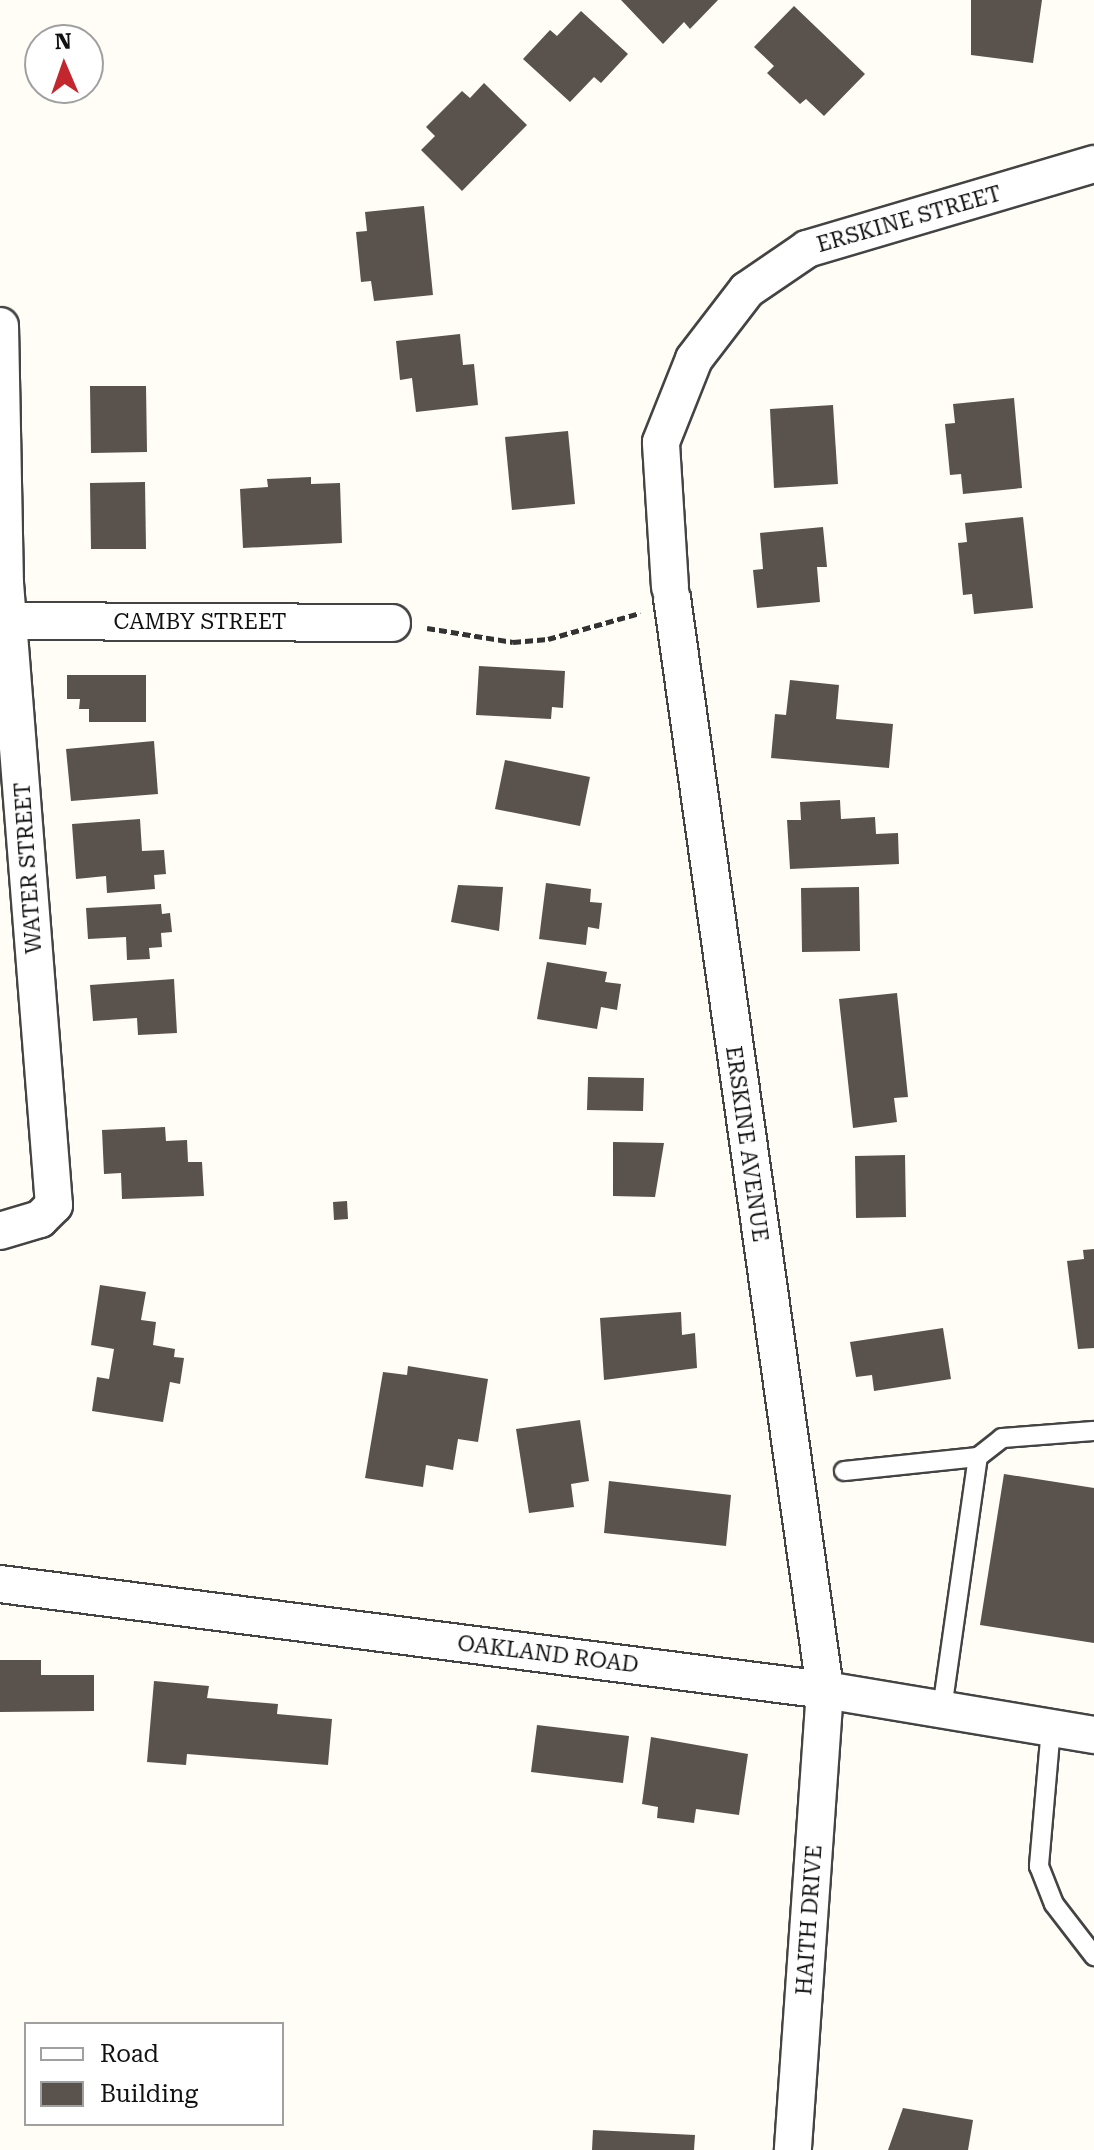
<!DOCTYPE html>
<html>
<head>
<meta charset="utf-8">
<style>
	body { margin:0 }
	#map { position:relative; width:1094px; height:2150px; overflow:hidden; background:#fffdf5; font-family:"Roboto Serif",serif }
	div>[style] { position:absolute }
	.building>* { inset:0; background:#5a524d }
	.path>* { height:5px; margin-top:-2.5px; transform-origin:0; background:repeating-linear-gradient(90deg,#333 0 8px,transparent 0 12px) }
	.roads { filter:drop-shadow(2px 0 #444) drop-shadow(-2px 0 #444) drop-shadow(0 2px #444) drop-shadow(0 -2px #444) }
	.service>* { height:18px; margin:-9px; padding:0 9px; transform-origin:9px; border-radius:9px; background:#fff }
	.minor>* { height:36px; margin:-18px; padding:0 18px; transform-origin:18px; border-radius:18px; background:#fff }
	span { translate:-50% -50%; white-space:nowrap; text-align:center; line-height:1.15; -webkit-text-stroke:8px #fff; paint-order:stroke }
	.street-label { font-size:22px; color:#111 }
	.legend { position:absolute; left:24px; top:2022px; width:260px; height:104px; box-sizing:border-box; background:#fff; border:2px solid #a0a0a0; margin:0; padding:10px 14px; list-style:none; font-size:24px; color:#111 }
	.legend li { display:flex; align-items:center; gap:16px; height:40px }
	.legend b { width:40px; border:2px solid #a0a0a0 }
	.north { position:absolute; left:24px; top:24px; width:80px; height:80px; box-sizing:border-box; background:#fff; border:2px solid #a0a0a0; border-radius:50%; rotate:358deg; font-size:22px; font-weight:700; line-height:32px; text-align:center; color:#111 }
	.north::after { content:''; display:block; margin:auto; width:28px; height:36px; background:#c4262e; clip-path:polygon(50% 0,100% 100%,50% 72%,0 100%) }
</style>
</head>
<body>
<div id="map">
	<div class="building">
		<i style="clip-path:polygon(621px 0,718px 0,690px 29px,684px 22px,663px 44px)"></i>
		<i style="clip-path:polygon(971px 0,1042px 0,1033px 63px,971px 55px)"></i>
		<i style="clip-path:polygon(794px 6px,865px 74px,824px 116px,806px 99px,800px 104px,767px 73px,774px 66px,754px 47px)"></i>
		<i style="clip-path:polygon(581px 11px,628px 54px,601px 83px,594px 77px,570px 102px,523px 59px,550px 30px,557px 36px)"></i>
		<i style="clip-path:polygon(484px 83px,527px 125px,462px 191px,421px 150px,435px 136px,426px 127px,462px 91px,470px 98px)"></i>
		<i style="clip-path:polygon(424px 206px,433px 295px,374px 301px,371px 281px,361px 282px,356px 232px,367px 231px,365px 212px)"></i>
		<i style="clip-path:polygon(460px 334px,463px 365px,474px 364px,478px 405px,416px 412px,412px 378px,400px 380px,396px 341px)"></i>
		<i style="clip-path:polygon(90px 386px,146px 386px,147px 452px,91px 453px)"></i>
		<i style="clip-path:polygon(1014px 398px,1022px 488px,963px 494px,961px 474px,950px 475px,945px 424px,955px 423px,953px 404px)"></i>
		<i style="clip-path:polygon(833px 405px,838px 484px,774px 488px,770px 409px)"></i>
		<i style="clip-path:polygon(568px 431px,575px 504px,512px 510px,505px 437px)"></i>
		<i style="clip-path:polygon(311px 477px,311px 484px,340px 483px,342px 543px,243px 548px,240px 489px,268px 487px,267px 479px)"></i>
		<i style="clip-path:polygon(145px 482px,146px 549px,91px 549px,90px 483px)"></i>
		<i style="clip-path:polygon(1023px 517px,1033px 608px,974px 614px,972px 594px,963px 595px,958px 543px,967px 542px,965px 523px)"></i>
		<i style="clip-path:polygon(823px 527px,827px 567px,817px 567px,820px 602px,757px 608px,753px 570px,763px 569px,760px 533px)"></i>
		<i style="clip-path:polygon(479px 666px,565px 671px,563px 708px,552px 707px,551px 719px,476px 715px)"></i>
		<i style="clip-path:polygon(67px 675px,146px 675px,146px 722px,89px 722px,89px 709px,79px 709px,80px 699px,67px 699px)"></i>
		<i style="clip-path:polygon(790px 680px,839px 685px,836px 719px,893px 724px,889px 768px,771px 758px,775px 714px,786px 715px)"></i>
		<i style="clip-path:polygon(154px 741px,158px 794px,71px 801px,66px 749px)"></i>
		<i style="clip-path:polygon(505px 760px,590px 777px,580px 826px,495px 809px)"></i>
		<i style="clip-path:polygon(840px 800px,841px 819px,875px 817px,876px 834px,898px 833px,899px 864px,790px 869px,787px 820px,801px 820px,800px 802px)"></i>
		<i style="clip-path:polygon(140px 819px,142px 851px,164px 850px,166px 874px,154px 875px,155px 889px,107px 893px,106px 876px,76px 879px,72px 824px)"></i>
		<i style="clip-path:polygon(546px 883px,591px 889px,590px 902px,602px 903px,599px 929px,588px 927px,586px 945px,539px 939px)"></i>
		<i style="clip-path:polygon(458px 885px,503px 887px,499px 931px,451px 922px)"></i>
		<i style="clip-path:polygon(859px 887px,860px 951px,802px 952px,801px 888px)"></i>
		<i style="clip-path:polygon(161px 904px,162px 914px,170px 913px,172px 932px,161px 933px,162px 947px,149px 948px,150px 959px,127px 960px,126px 937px,88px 939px,86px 908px)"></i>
		<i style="clip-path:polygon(547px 962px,607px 972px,605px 982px,621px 984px,617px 1010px,601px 1007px,597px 1029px,537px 1019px)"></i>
		<i style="clip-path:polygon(174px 979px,177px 1033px,138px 1035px,137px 1018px,93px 1021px,90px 985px)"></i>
		<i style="clip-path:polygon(897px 993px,908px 1097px,894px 1098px,897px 1122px,853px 1128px,839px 999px)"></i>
		<i style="clip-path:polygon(588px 1077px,644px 1078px,643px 1111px,587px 1110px)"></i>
		<i style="clip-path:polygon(165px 1127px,166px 1141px,187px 1140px,188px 1162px,202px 1162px,204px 1196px,122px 1199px,121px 1173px,104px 1174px,102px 1130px)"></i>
		<i style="clip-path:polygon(613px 1142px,664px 1143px,655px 1197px,613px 1196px)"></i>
		<i style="clip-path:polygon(905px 1155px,906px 1217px,856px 1218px,855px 1156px)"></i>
		<i style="clip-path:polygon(347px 1201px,348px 1219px,334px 1220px,333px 1202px)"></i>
		<i style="clip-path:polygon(1094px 1249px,1094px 1348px,1078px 1349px,1067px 1261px,1084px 1259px,1083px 1250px)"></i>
		<i style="clip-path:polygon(100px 1285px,146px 1292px,141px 1320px,156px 1322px,153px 1345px,175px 1349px,174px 1357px,184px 1358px,180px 1384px,170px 1382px,163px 1422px,92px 1411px,97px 1377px,109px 1379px,114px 1349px,91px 1345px)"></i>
		<i style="clip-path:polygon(681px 1312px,682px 1335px,695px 1333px,697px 1368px,604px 1380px,600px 1318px)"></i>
		<i style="clip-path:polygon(943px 1328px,951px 1379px,874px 1391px,872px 1375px,856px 1377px,850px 1342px)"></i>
		<i style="clip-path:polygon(408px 1366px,488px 1379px,478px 1442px,458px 1439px,453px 1470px,426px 1465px,423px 1487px,365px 1478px,383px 1372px,407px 1375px)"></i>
		<i style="clip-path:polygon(580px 1420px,589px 1481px,571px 1484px,574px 1507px,529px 1513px,516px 1429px)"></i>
		<i style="clip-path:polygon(1004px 1474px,1094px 1488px,1094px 1643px,980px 1625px)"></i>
		<i style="clip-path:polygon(609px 1481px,731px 1495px,726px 1546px,604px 1533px)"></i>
		<i style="clip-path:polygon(0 1660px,41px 1660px,41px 1675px,94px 1675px,94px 1711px,0 1712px)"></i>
		<i style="clip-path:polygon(154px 1681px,209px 1686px,207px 1698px,278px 1704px,277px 1714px,332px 1719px,328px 1765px,187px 1754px,186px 1765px,147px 1762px)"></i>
		<i style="clip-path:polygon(537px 1725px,629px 1736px,623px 1783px,531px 1772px)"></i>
		<i style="clip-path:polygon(651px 1737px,748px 1754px,739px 1815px,696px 1809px,694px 1823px,657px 1818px,658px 1807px,642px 1804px)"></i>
		<i style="clip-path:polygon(903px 2108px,973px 2120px,968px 2150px,888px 2150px)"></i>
		<i style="clip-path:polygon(593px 2130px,695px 2135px,694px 2150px,592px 2150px)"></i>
	</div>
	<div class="path">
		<i style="left:427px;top:628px;width:87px;rotate:9.2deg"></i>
		<i style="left:513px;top:642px;width:35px;rotate:-5deg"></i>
		<i style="left:548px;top:639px;width:96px;rotate:-15.8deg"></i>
	</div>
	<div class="roads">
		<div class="service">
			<i style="left:844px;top:1471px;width:135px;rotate:-6deg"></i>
			<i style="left:942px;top:1709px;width:255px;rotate:-81.9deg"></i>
			<i style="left:978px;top:1457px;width:31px;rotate:-38deg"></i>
			<i style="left:1002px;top:1438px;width:92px;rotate:-4.4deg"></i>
			<i style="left:1051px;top:1728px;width:139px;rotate:95deg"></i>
			<i style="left:1039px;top:1866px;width:41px;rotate:68.5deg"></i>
			<i style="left:1054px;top:1904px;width:66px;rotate:52.4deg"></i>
		</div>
		<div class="minor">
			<i style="left:0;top:326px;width:257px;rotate:88.9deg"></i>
			<i style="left:5px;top:583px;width:624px;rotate:85.5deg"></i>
			<i style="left:54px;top:1205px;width:20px;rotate:135deg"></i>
			<i style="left:40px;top:1219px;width:42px;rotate:163.3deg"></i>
			<i style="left:670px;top:587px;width:145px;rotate:-93.6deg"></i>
			<i style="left:661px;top:442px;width:89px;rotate:-68.3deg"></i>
			<i style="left:694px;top:359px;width:87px;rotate:-52.5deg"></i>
			<i style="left:747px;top:290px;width:73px;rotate:-34.3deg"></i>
			<i style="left:807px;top:249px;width:299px;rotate:-16.5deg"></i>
			<i style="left:672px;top:598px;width:1103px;rotate:82.02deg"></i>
			<i style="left:825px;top:1690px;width:461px;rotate:94deg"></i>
			<i style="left:8px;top:621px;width:384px;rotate:0.3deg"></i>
			<i style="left:0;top:1584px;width:832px;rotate:7.32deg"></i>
			<i style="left:825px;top:1690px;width:273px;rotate:9.5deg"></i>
		</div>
	</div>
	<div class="street-label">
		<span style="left:909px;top:219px;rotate:-16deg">ERSKINE STREET</span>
		<span style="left:200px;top:622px">CAMBY STREET</span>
		<span style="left:28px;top:868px;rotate:-94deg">WATER STREET</span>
		<span style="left:747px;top:1144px;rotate:82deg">ERSKINE AVENUE</span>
		<span style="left:548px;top:1654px;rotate:7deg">OAKLAND ROAD</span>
		<span style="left:809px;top:1920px;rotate:-86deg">HAITH DRIVE</span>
	</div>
	<ul class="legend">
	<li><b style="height:10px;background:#fff"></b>Road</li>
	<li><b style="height:22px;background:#5a524d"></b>Building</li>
	</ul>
	<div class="north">N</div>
</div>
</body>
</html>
